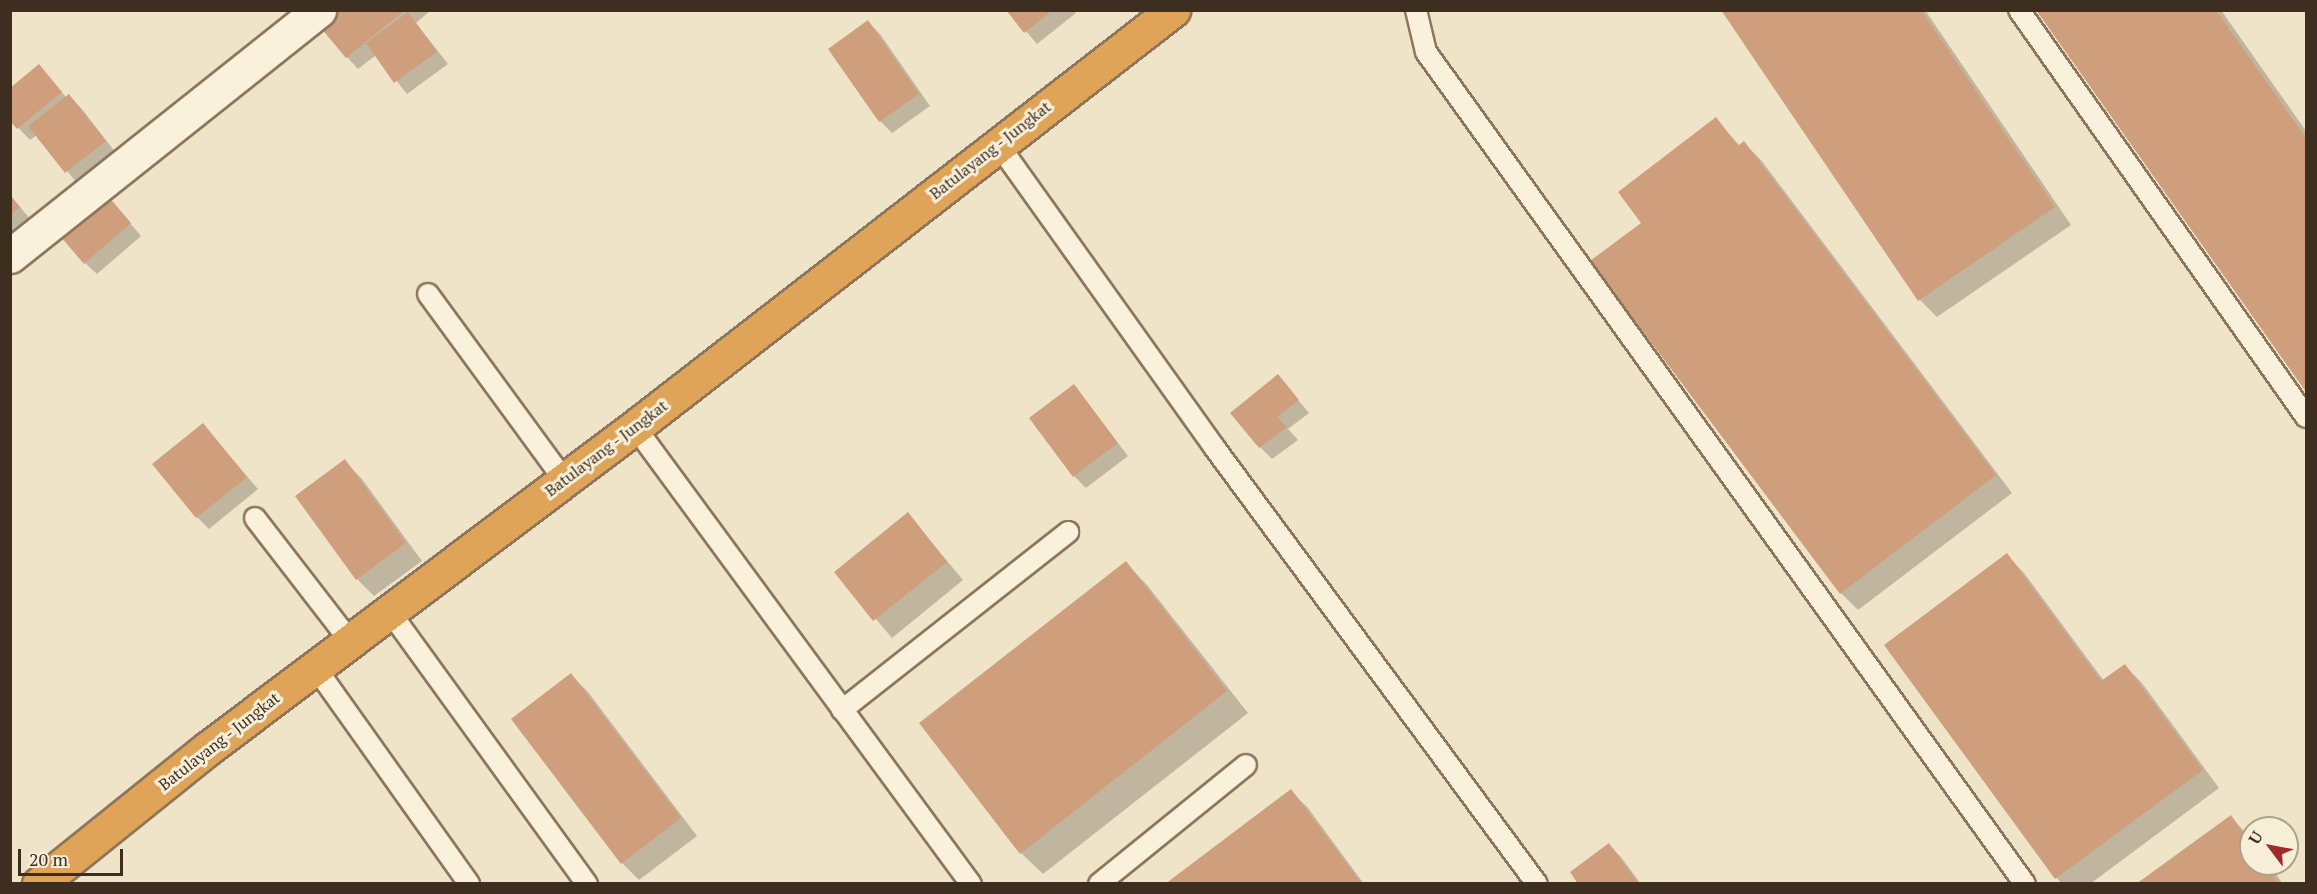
<!DOCTYPE html>
<html>
<head>
<meta charset="utf-8">
<style>
	body { margin:0 }
	#map { position:relative; width:2317px; height:894px; overflow:hidden; background:#f0e4c8; font-family:"PT Serif",serif }
	div>[style] { position:absolute }
	.shadow>* { inset:0; background:#0003 }
	.building>* { inset:0; background:#cf9f7d }
	.roads { filter:drop-shadow(2px 0 #8d765c) drop-shadow(-2px 0 #8d765c) drop-shadow(0 2px #8d765c) drop-shadow(0 -2px #8d765c) }
	.lane>* { height:20px; margin:-10px; padding:0 10px; transform-origin:10px; border-radius:10px; background:#faf1dc }
	.street>* { height:33px; margin:-16.5px; padding:0 16.5px; transform-origin:16.5px; border-radius:16.5px; background:#faf1dc }
	.highway>* { height:33px; margin:-16.5px; padding:0 16.5px; transform-origin:16.5px; border-radius:16.5px; background:#e0a458 }
	span { translate:-50% -50%; white-space:nowrap; text-align:center; line-height:1.15; -webkit-text-stroke:6px #f7eed8; paint-order:stroke }
	.street-label { font-size:16px; color:#3d2e20 }
	.frame { position:absolute; inset:0; border:12px solid #3d2e20; pointer-events:none }
	.north { position:absolute; left:2239px; top:816px; width:60px; height:60px; box-sizing:border-box; background:#f7eed8; border:2px solid #ada18e; border-radius:50%; rotate:302deg; font-size:16px; font-weight:700; line-height:24px; text-align:center; color:#3d2e20 }
	.north::after { content:''; display:block; margin:auto; width:21px; height:27px; background:#9e2a2b; clip-path:polygon(50% 0,100% 100%,50% 72%,0 100%) }
	.scale { position:absolute; left:18px; top:849px; width:105px; height:27px; box-sizing:border-box; border:3px solid #3d2e20; border-top:0; padding-left:8px; font-size:18px; line-height:21px; white-space:nowrap; color:#3d2e20; -webkit-text-stroke:4px #f7eed8; paint-order:stroke }
</style>
</head>
<body>
<div id="map">
	<div class="shadow">
		<i style="clip-path:polygon(330px 10px,431px 10px,416px 23px,448px 64px,407px 94px,376px 55px,358px 69px,347px 57px)"></i>
		<i style="clip-path:polygon(1008px 10px,1074px 10px,1076px 13px,1037px 44px)"></i>
		<i style="clip-path:polygon(1723px 10px,1925px 10px,2071px 225px,1937px 317px,1920px 300px)"></i>
		<i style="clip-path:polygon(2038px 10px,2221px 10px,2306px 131px,2306px 390px)"></i>
		<i style="clip-path:polygon(868px 22px,880px 34px,930px 106px,892px 133px,880px 121px)"></i>
		<i style="clip-path:polygon(38px 66px,67px 98px,69px 96px,81px 108px,116px 153px,78px 184px,37px 135px,30px 140px,10px 119px)"></i>
		<i style="clip-path:polygon(1716px 119px,1740px 146px,1744px 143px,1761px 160px,2012px 493px,1858px 610px,1841px 593px,1643px 223px)"></i>
		<i style="clip-path:polygon(10px 195px,31px 220px,10px 236px)"></i>
		<i style="clip-path:polygon(113px 203px,141px 236px,97px 274px,85px 263px)"></i>
		<i style="clip-path:polygon(1278px 376px,1309px 413px,1288px 429px,1298px 440px,1272px 459px,1260px 447px)"></i>
		<i style="clip-path:polygon(1074px 386px,1128px 456px,1086px 488px,1074px 476px)"></i>
		<i style="clip-path:polygon(203px 425px,258px 489px,209px 529px,197px 517px)"></i>
		<i style="clip-path:polygon(345px 461px,362px 479px,422px 561px,374px 596px,357px 579px)"></i>
		<i style="clip-path:polygon(908px 514px,963px 580px,892px 638px,836px 572px)"></i>
		<i style="clip-path:polygon(2007px 555px,2024px 573px,2104px 681px,2125px 666px,2142px 683px,2219px 788px,2090px 884px,2062px 884px,2057px 878px,1886px 646px)"></i>
		<i style="clip-path:polygon(1126px 563px,1147px 585px,1248px 713px,1043px 874px,1021px 853px)"></i>
		<i style="clip-path:polygon(571px 675px,588px 692px,697px 836px,639px 880px,622px 863px)"></i>
		<i style="clip-path:polygon(1291px 791px,1308px 808px,1364px 884px,1168px 884px)"></i>
		<i style="clip-path:polygon(2231px 817px,2251px 839px,2251px 864px,2269px 864px,2283px 884px,2138px 884px)"></i>
		<i style="clip-path:polygon(1609px 845px,1621px 857px,1641px 884px,1580px 884px)"></i>
	</div>
	<div class="building">
		<i style="clip-path:polygon(327px 10px,405px 10px,346px 58px,315px 21px)"></i>
		<i style="clip-path:polygon(1006px 10px,1053px 10px,1024px 33px)"></i>
		<i style="clip-path:polygon(1721px 10px,1921px 10px,2055px 207px,1918px 301px)"></i>
		<i style="clip-path:polygon(2036px 10px,2216px 10px,2306px 138px,2306px 392px)"></i>
		<i style="clip-path:polygon(408px 12px,437px 52px,394px 83px,366px 43px)"></i>
		<i style="clip-path:polygon(868px 20px,919px 94px,879px 122px,828px 49px)"></i>
		<i style="clip-path:polygon(39px 64px,62px 92px,17px 129px,10px 121px,10px 88px)"></i>
		<i style="clip-path:polygon(69px 94px,106px 141px,65px 173px,28px 126px)"></i>
		<i style="clip-path:polygon(1716px 117px,1738px 146px,1744px 141px,1996px 475px,1840px 594px,1590px 261px,1641px 223px,1618px 192px)"></i>
		<i style="clip-path:polygon(102px 189px,131px 223px,84px 264px,55px 230px)"></i>
		<i style="clip-path:polygon(10px 195px,20px 207px,10px 215px)"></i>
		<i style="clip-path:polygon(1278px 374px,1299px 400px,1277px 417px,1287px 427px,1259px 448px,1230px 413px)"></i>
		<i style="clip-path:polygon(1074px 384px,1118px 443px,1073px 477px,1029px 418px)"></i>
		<i style="clip-path:polygon(203px 423px,247px 477px,196px 518px,152px 464px)"></i>
		<i style="clip-path:polygon(345px 459px,406px 543px,356px 580px,295px 496px)"></i>
		<i style="clip-path:polygon(908px 512px,947px 562px,873px 621px,834px 572px)"></i>
		<i style="clip-path:polygon(2007px 553px,2101px 681px,2125px 664px,2203px 770px,2055px 879px,1884px 645px)"></i>
		<i style="clip-path:polygon(1126px 561px,1227px 691px,1020px 854px,919px 723px)"></i>
		<i style="clip-path:polygon(571px 673px,681px 818px,621px 864px,511px 719px)"></i>
		<i style="clip-path:polygon(1291px 789px,1362px 884px,1165px 884px)"></i>
		<i style="clip-path:polygon(2231px 815px,2251px 844px,2251px 864px,2265px 864px,2279px 884px,2136px 884px)"></i>
		<i style="clip-path:polygon(1609px 843px,1639px 884px,1578px 884px,1570px 872px)"></i>
	</div>
	<div class="roads">
		<div class="lane">
			<i style="left:1416px;top:10px;width:43px;rotate:76.6deg"></i>
			<i style="left:1426px;top:52px;width:1025px;rotate:54.25deg"></i>
			<i style="left:2019px;top:10px;width:498px;rotate:54.8deg"></i>
			<i style="left:998px;top:144px;width:372px;rotate:54.5deg"></i>
			<i style="left:1214px;top:447px;width:543px;rotate:53.53deg"></i>
			<i style="left:428px;top:294px;width:230px;rotate:53.8deg"></i>
			<i style="left:635px;top:427px;width:567px;rotate:53.68deg"></i>
			<i style="left:255px;top:518px;width:155px;rotate:52.3deg"></i>
			<i style="left:390px;top:612px;width:336px;rotate:54.1deg"></i>
			<i style="left:315px;top:667px;width:266px;rotate:54.6deg"></i>
			<i style="left:842px;top:710px;width:288px;rotate:-38.2deg"></i>
			<i style="left:1099px;top:884px;width:189px;rotate:-39deg"></i>
		</div>
		<div class="street">
			<i style="left:10px;top:256px;width:395px;rotate:-38.5deg"></i>
		</div>
		<div class="highway">
			<i style="left:39px;top:884px;width:216px;rotate:-38.8deg"></i>
			<i style="left:207px;top:749px;width:536px;rotate:-36.96deg"></i>
			<i style="left:635px;top:427px;width:681px;rotate:-37.78deg"></i>
		</div>
	</div>
	<div class="street-label">
		<span style="left:990px;top:150px;rotate:-38deg">Batulayang - Jungkat</span>
		<span style="left:606px;top:448px;rotate:-37deg">Batulayang - Jungkat</span>
		<span style="left:219px;top:741px;rotate:-38deg">Batulayang - Jungkat</span>
	</div>
	<div class="frame"></div>
	<div class="north">U</div>
	<div class="scale">20 m</div>
</div>
</body>
</html>
